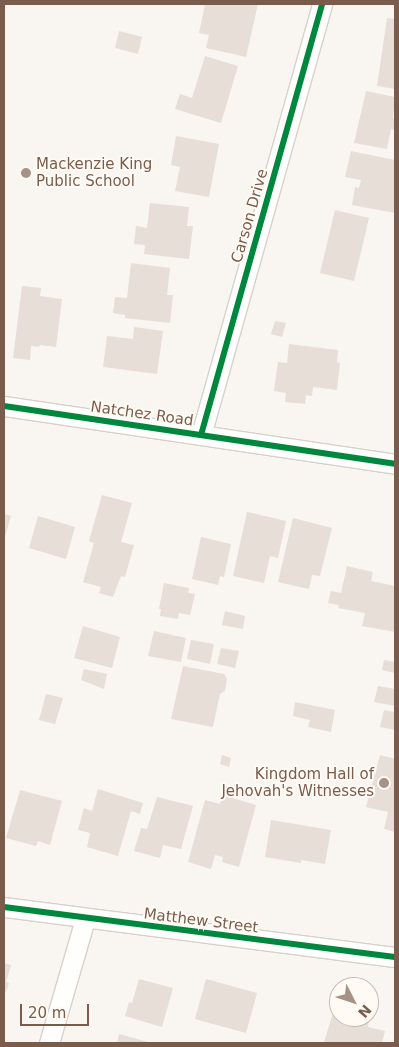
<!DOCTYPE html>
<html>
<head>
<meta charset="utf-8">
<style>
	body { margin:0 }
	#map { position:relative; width:399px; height:1047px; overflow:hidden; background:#f9f5f0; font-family:"DejaVu Sans",sans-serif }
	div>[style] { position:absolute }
	.building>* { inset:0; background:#e6ded7 }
	.roads { filter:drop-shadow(1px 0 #d7d1cb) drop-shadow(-1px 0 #d7d1cb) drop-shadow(0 1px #d7d1cb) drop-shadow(0 -1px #d7d1cb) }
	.street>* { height:19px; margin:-9.5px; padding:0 9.5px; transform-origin:9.5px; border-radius:9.5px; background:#fefefd }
	.cycleway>* { height:6px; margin:-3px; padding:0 3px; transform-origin:3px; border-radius:3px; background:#00873e }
	.dots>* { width:14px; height:14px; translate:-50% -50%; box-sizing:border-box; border:2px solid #fffaf3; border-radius:50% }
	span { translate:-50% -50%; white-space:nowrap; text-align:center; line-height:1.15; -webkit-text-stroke:4px #fffaf3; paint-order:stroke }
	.poi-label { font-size:15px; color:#7a5c4d }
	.left { translate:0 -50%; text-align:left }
	.right { translate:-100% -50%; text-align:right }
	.street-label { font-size:15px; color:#7a5c4d }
	.frame { position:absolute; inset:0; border:5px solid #7a5c4d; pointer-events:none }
	.north { position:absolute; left:329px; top:977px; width:50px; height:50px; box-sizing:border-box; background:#fffaf3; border:1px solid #cabbb1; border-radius:50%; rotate:131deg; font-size:14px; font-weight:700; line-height:20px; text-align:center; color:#7a5c4d }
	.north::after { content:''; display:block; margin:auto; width:18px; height:22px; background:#a69286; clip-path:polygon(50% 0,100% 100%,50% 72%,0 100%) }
	.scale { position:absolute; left:20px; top:1004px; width:69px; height:22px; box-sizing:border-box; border:2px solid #7a5c4d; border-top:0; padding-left:6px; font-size:15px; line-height:18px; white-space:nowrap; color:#7a5c4d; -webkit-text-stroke:4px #fffaf3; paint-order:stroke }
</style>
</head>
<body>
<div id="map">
	<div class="building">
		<i style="clip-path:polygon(205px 4px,258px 4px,246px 57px,206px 48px,209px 35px,199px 33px)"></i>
		<i style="clip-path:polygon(387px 18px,395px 19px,395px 89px,377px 86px)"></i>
		<i style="clip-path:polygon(119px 31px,142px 37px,138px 54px,115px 48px)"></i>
		<i style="clip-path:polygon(205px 56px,238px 66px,221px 123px,175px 109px,180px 94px,192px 98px)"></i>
		<i style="clip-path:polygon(366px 91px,395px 97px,393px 118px,395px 119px,395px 130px,391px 129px,387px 149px,354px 143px)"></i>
		<i style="clip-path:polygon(176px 136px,219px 144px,209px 197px,175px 191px,180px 167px,171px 165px)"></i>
		<i style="clip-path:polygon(351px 151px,395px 160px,395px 213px,352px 205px,355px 187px,359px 188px,361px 180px,345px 177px)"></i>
		<i style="clip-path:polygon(150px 203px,189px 207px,187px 226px,193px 226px,189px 259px,144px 254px,145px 245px,134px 244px,136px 226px,147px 228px)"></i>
		<i style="clip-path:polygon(335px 210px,369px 218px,354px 281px,320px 273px)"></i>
		<i style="clip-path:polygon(131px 263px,170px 268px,167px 295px,173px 295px,170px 323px,125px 318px,125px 315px,113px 313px,115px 297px,127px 298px)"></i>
		<i style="clip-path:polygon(22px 286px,41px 288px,40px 296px,62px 299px,56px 347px,40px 345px,39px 347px,31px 346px,30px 360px,13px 358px)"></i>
		<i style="clip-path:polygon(275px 321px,286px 323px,282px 337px,271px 334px)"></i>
		<i style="clip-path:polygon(134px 327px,163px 331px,157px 374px,103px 367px,107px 336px,133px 339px)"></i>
		<i style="clip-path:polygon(289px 344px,338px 350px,337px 362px,340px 363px,337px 390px,313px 387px,312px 396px,306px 395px,305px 404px,285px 402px,286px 393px,274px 391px,278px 362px,287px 363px)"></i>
		<i style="clip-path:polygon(102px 495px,132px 503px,121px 542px,134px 545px,125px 577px,121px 576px,113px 597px,99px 593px,101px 587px,83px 582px,94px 543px,89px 541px)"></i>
		<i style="clip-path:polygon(247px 512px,286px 521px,278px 558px,270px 556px,264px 583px,233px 576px)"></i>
		<i style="clip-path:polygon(4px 514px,11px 516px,4px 540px)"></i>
		<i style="clip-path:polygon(38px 516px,75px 527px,66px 559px,29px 548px)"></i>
		<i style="clip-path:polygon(293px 518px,332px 528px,320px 576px,312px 575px,309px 589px,278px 582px)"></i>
		<i style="clip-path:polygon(201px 537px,231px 544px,224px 577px,220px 576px,218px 585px,192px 579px)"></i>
		<i style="clip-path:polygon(347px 566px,373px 572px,371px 581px,395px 586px,395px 632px,362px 626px,365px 613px,338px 608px,339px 605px,328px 603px,331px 591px,341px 593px)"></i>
		<i style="clip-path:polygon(164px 583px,189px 588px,188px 593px,195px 594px,190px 615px,179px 613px,178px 619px,160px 616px,161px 609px,159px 609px)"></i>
		<i style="clip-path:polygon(225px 611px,245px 616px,243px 629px,222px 625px)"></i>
		<i style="clip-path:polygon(83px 626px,120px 637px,112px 668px,74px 658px)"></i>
		<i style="clip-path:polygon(154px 631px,186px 638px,181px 662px,148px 656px)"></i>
		<i style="clip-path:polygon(191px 640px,214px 644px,210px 664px,187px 659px)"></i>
		<i style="clip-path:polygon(221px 648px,239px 651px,235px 668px,217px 664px)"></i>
		<i style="clip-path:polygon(384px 660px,395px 662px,395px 673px,382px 670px)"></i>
		<i style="clip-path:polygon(183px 666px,224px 674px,227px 679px,225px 691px,220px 694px,213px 727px,171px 719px)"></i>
		<i style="clip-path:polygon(84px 669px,107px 674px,104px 689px,81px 680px)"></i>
		<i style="clip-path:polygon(378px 686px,395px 689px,395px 706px,374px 702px)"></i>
		<i style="clip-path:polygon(46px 694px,63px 698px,55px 724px,39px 720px)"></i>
		<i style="clip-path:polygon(295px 702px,335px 710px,331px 732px,308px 727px,310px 720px,293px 716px)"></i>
		<i style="clip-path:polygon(384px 710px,395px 712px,395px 730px,380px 727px)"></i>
		<i style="clip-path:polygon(222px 755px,231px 758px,229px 767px,220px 764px)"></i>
		<i style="clip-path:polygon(380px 755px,395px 759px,395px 832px,384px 829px,388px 812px,366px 807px)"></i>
		<i style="clip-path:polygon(98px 789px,143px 803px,140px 814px,131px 811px,118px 856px,87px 847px,90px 833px,78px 830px,84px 808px,92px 811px)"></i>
		<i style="clip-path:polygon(20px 790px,62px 801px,50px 845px,38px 841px,36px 846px,6px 838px)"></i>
		<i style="clip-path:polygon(222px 795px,256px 805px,239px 867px,222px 862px,223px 857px,215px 855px,211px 869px,188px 862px,205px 800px,220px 804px)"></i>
		<i style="clip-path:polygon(157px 797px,193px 806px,181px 849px,163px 845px,160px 858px,134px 851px,141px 828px,147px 829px)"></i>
		<i style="clip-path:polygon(271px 820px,331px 830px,325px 864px,301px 860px,301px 863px,265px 857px)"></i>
		<i style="clip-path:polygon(4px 963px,11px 965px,6px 982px,9px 983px,6px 992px,4px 991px)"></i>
		<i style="clip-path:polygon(139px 979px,173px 988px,162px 1027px,125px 1016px,129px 1002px,132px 1003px)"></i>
		<i style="clip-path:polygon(206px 979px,257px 993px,246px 1033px,195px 1019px)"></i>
		<i style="clip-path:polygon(333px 1013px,339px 1017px,369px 1021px,368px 1027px,385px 1031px,382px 1043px,324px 1042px)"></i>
		<i style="clip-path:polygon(119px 1034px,152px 1043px,117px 1043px)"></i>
	</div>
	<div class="roads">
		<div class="street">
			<i style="left:4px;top:406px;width:395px;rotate:8.4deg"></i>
			<i style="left:201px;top:435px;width:448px;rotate:-74.3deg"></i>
			<i style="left:4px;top:907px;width:394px;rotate:7.3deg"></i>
			<i style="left:49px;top:1043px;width:129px;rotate:-73.8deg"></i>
		</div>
	</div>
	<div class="cycleway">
		<i style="left:4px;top:406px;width:395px;rotate:8.4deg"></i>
		<i style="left:201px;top:435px;width:448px;rotate:-74.3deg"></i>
		<i style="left:4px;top:907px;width:394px;rotate:7.3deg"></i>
	</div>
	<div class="dots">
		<i style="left:26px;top:173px;background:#a69286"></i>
		<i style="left:384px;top:783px;background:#a69286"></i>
	</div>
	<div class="poi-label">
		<span class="left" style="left:36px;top:173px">Mackenzie King<br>Public School</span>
		<span class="right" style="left:374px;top:783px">Kingdom Hall of<br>Jehovah's Witnesses</span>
	</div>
	<div class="street-label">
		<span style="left:250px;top:216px;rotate:-74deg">Carson Drive</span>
		<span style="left:142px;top:414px;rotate:8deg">Natchez Road</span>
		<span style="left:201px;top:921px;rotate:7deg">Matthew Street</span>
	</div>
	<div class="frame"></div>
	<div class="north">N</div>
	<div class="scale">20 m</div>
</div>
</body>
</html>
